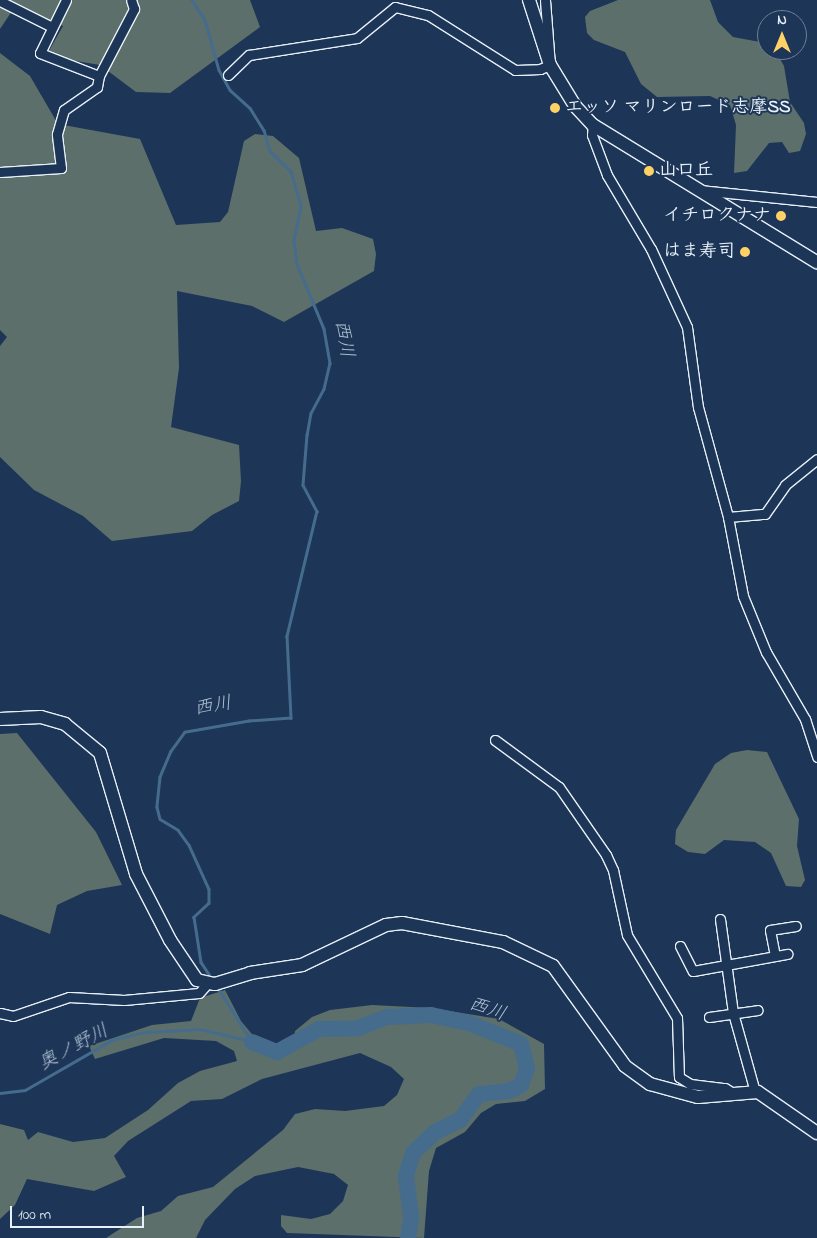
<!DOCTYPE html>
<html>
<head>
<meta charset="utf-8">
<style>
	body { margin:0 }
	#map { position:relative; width:817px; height:1238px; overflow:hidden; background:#1d3557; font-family:"Indie Flower","Klee One",sans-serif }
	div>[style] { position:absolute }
	.green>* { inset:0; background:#5c6f6b }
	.stream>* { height:2.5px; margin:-1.25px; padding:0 1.25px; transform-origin:1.25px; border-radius:1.25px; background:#456c8d }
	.river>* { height:16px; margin:-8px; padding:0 8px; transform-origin:8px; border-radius:8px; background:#456c8d }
	.roads { filter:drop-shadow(1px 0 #e8f1f8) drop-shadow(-1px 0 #e8f1f8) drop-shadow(0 1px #e8f1f8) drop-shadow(0 -1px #e8f1f8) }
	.street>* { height:9px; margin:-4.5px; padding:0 4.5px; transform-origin:4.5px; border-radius:4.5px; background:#1d3557 }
	.secondary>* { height:12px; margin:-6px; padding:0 6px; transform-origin:6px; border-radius:6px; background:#1d3557 }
	.dots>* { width:14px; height:14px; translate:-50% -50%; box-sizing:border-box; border:2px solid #1d3557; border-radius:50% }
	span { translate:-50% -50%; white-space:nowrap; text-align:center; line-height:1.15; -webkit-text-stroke:4px #1d3557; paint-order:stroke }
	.poi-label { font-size:18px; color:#e8f1f8; font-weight:700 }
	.left { translate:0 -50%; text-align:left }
	.right { translate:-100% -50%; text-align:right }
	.water-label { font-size:19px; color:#afc2d3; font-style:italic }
	.north { position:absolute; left:757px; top:10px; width:50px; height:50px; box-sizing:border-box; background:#1d3557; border:1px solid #6e8097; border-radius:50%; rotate:0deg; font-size:14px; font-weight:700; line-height:20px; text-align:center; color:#e8f1f8 }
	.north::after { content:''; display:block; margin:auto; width:18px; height:22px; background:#ffd166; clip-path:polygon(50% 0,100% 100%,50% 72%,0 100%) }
	.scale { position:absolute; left:10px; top:1206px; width:134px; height:22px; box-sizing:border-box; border:2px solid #e8f1f8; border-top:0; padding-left:6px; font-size:15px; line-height:18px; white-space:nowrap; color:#e8f1f8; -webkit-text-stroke:4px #1d3557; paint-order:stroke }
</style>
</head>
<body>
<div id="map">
	<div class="green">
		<i style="clip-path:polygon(0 0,250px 0,260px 27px,170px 93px,136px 92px,100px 65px,46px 56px,63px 26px,16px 5px,0 29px)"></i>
		<i style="clip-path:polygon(618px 0,710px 0,718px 22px,733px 37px,760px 42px,767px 44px,767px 50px,775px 50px,784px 66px,790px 102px,804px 123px,806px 134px,800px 151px,789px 153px,782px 142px,769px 143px,747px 171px,734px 173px,736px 125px,730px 105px,710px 96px,657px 97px,641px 84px,625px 52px,594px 40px,587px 33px,585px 17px,590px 11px)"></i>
		<i style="clip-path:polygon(0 53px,30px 76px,58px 124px,140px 139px,176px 225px,220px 222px,228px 212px,244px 141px,255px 134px,273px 136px,299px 158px,316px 231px,342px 228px,373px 239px,376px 254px,374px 271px,284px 322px,252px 306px,177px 291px,179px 368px,171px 427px,239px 445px,241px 481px,239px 501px,212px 515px,192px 531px,112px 541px,83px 516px,34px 490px,0 457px,0 346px,7px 337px,0 330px)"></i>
		<i style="clip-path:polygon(17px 733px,96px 832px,122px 885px,87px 891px,57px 905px,50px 934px,0 914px,0 734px)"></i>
		<i style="clip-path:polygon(747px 750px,767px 752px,799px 819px,797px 846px,805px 880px,801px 887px,786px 886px,771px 853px,755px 842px,724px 840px,705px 854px,688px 852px,675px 844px,676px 830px,715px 764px,731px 753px)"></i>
		<i style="clip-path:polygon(225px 990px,241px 1021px,261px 1045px,272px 1044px,279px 1049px,294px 1041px,295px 1031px,312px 1017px,330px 1010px,372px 1005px,431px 1008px,499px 1019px,544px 1044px,545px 1089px,525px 1101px,496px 1104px,481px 1113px,465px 1132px,436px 1148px,429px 1171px,424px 1238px,287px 1233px,281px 1226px,281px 1215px,311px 1219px,330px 1214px,343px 1201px,348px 1185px,334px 1174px,298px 1167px,255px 1176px,235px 1189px,205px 1220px,196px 1238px,106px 1238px,137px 1218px,161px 1211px,178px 1196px,213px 1187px,283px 1130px,295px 1114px,315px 1109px,345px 1111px,384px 1106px,397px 1095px,404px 1079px,391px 1067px,360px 1053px,262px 1079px,222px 1099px,191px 1101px,128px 1141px,114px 1156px,126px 1177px,94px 1191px,27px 1179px,15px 1205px,0 1219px,0 1124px,24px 1130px,28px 1140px,38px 1132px,73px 1142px,105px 1138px,148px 1110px,178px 1083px,200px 1071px,237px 1061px,234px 1051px,216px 1041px,164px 1038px,95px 1059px,89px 1046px,152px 1025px,191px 1021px,200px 998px)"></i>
	</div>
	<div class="stream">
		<i style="left:192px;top:0;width:24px;rotate:57deg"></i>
		<i style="left:205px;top:20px;width:52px;rotate:74.4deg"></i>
		<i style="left:219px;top:70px;width:23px;rotate:61deg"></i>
		<i style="left:230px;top:90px;width:27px;rotate:42deg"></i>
		<i style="left:250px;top:108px;width:26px;rotate:58deg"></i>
		<i style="left:264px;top:130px;width:22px;rotate:74deg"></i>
		<i style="left:270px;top:151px;width:29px;rotate:44deg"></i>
		<i style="left:291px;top:171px;width:37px;rotate:74deg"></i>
		<i style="left:301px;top:207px;width:34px;rotate:102deg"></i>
		<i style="left:294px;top:240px;width:24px;rotate:83deg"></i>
		<i style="left:297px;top:264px;width:70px;rotate:67.4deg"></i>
		<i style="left:324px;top:329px;width:35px;rotate:80deg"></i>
		<i style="left:330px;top:363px;width:27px;rotate:103deg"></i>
		<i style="left:324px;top:389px;width:27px;rotate:118deg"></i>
		<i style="left:311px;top:413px;width:22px;rotate:100deg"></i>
		<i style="left:307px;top:435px;width:50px;rotate:94.6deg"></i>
		<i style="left:303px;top:485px;width:30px;rotate:62deg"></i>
		<i style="left:317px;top:511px;width:129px;rotate:103.5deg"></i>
		<i style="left:287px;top:636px;width:82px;rotate:87.2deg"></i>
		<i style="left:291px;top:718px;width:42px;rotate:175.9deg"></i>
		<i style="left:249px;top:721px;width:65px;rotate:170.2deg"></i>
		<i style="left:185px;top:732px;width:24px;rotate:126deg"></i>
		<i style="left:171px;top:751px;width:28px;rotate:113deg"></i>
		<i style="left:160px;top:777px;width:30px;rotate:96deg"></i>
		<i style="left:157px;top:807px;width:12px;rotate:76deg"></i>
		<i style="left:160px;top:819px;width:21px;rotate:31deg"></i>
		<i style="left:178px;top:830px;width:19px;rotate:54deg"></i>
		<i style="left:189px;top:845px;width:48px;rotate:65.6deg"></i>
		<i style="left:209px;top:889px;width:14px;rotate:90deg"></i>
		<i style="left:209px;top:903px;width:21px;rotate:137deg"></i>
		<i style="left:194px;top:917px;width:46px;rotate:81.2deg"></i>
		<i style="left:201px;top:962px;width:20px;rotate:57deg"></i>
		<i style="left:218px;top:988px;width:64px;rotate:57.8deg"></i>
		<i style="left:0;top:1093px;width:25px;rotate:-7deg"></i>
		<i style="left:25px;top:1090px;width:100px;rotate:-29.9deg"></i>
		<i style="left:112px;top:1040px;width:34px;rotate:-14deg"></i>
		<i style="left:145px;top:1032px;width:55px;rotate:-3.1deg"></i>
		<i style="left:200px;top:1029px;width:52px;rotate:13.2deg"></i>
	</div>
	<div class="river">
		<i style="left:252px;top:1042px;width:27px;rotate:22deg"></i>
		<i style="left:277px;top:1052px;width:48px;rotate:-28.7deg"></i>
		<i style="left:319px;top:1029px;width:39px;rotate:-1deg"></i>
		<i style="left:358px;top:1028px;width:31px;rotate:-21deg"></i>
		<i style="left:387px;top:1017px;width:44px;rotate:-2.6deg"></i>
		<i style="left:431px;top:1015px;width:39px;rotate:12deg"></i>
		<i style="left:469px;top:1023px;width:56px;rotate:22deg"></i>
		<i style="left:521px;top:1044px;width:25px;rotate:76deg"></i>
		<i style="left:527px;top:1068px;width:18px;rotate:109deg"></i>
		<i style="left:521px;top:1085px;width:13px;rotate:153deg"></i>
		<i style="left:509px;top:1091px;width:30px;rotate:174deg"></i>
		<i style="left:479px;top:1094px;width:31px;rotate:126deg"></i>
		<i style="left:461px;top:1119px;width:29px;rotate:153deg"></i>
		<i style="left:435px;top:1132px;width:30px;rotate:136deg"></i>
		<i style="left:413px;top:1153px;width:24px;rotate:107deg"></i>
		<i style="left:406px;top:1176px;width:41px;rotate:83deg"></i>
		<i style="left:411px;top:1217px;width:21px;rotate:98deg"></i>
	</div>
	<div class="roads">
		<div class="street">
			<i style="left:66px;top:0;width:59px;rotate:116.1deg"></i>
			<i style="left:40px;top:53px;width:63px;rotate:21.3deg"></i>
			<i style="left:99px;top:76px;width:76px;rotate:-62.4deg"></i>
			<i style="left:134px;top:9px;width:9px;rotate:-108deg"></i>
			<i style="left:0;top:1px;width:56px;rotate:26.6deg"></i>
			<i style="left:228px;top:75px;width:29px;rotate:-44deg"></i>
			<i style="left:249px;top:55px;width:109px;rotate:-8.9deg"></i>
			<i style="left:357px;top:38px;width:49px;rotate:-39.2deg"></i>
			<i style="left:395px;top:7px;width:34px;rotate:14deg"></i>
			<i style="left:428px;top:15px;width:103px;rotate:32.3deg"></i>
			<i style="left:515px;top:70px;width:25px;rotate:-2deg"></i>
			<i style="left:540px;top:69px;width:11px;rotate:-22deg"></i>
			<i style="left:550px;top:65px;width:65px;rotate:-94.4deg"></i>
			<i style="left:593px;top:125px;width:10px;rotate:96deg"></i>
			<i style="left:592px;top:135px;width:43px;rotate:69.4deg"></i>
			<i style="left:607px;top:175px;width:86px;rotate:59.3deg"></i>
			<i style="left:651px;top:249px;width:86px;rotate:65.2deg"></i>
			<i style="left:687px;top:327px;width:81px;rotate:82.2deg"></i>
			<i style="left:698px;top:407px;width:114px;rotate:74.7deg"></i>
			<i style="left:728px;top:517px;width:80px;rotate:79.2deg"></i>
			<i style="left:743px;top:596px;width:61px;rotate:67.7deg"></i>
			<i style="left:766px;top:652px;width:78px;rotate:59.8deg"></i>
			<i style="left:805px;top:719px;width:40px;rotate:72deg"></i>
			<i style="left:0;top:172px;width:61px;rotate:-3.8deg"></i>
			<i style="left:61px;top:168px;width:34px;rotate:-97deg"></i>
			<i style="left:57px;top:134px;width:25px;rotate:-74deg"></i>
			<i style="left:64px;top:110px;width:40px;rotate:-34.9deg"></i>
			<i style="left:97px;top:87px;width:11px;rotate:-80deg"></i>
			<i style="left:699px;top:190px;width:119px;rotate:5.8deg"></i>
			<i style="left:728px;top:517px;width:37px;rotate:-5deg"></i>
			<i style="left:765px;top:514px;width:35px;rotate:-55deg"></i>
			<i style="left:785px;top:485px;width:41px;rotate:-39.1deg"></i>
			<i style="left:495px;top:740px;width:79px;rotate:36.3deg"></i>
			<i style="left:559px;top:787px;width:83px;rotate:55.3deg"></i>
			<i style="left:606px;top:855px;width:17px;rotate:65deg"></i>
			<i style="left:613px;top:870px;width:66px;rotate:77.8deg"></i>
			<i style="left:627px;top:935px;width:97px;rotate:58.9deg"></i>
			<i style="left:677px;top:1018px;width:59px;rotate:88.1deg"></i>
			<i style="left:679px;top:1077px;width:13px;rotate:32deg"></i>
			<i style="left:690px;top:1084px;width:35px;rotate:7deg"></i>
			<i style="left:725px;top:1088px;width:9px;rotate:32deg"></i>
			<i style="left:720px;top:919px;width:95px;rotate:82.1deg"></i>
			<i style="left:733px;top:1013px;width:82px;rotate:74.4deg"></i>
			<i style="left:680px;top:946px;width:28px;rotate:63deg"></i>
			<i style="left:693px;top:971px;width:96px;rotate:-10.3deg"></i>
			<i style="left:775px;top:956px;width:26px;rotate:-101deg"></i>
			<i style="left:770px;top:930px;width:26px;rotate:-9deg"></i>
			<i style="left:0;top:1013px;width:13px;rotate:13deg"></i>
			<i style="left:13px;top:1016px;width:59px;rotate:-18.7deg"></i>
			<i style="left:69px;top:997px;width:55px;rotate:3.1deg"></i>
			<i style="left:124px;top:1000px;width:75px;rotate:-5.3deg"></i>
			<i style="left:199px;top:993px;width:12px;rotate:-48deg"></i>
			<i style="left:709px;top:1017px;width:49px;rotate:-8.1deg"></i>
		</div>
		<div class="secondary">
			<i style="left:529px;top:0;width:68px;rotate:72.1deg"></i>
			<i style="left:550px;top:65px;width:48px;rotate:58.6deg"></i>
			<i style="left:575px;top:106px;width:26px;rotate:47deg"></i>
			<i style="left:593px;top:125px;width:263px;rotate:31.5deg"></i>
			<i style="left:0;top:719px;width:41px;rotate:-2.8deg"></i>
			<i style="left:41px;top:717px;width:25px;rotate:16deg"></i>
			<i style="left:65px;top:724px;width:45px;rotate:39.6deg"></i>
			<i style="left:100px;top:753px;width:126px;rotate:73.4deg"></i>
			<i style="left:136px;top:874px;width:74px;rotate:62.7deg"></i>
			<i style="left:170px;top:940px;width:48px;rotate:56deg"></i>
			<i style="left:197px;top:980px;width:18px;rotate:13deg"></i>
			<i style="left:215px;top:984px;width:37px;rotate:-17deg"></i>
			<i style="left:250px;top:973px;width:53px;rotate:-8.7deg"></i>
			<i style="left:302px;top:965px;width:93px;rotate:-25.5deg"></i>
			<i style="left:386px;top:925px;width:16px;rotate:-7deg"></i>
			<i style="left:402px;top:923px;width:103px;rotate:10.7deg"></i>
			<i style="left:503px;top:942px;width:55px;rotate:25.6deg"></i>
			<i style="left:553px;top:966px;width:123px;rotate:54.2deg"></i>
			<i style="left:625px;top:1066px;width:31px;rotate:36deg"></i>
			<i style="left:650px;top:1084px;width:50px;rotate:15.2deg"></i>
			<i style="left:698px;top:1097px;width:60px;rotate:-4.8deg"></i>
			<i style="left:758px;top:1092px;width:72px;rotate:34.8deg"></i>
		</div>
	</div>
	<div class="dots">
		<i style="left:555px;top:108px;background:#ffd166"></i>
		<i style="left:649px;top:171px;background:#ffd166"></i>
		<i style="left:781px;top:216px;background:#ffd166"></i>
		<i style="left:745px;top:252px;background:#ffd166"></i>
	</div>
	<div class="poi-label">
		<span class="left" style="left:565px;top:108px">エッソ マリンロード志摩SS</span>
		<span class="left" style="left:659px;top:171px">山口丘</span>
		<span class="right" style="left:771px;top:216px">イチロクナナ</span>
		<span class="right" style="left:735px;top:252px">はま寿司</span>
	</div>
	<div class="water-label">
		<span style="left:343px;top:339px;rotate:80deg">西川</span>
		<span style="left:213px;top:707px;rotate:-10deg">西川</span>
		<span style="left:487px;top:1010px;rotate:19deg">西川</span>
		<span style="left:74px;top:1048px;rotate:-28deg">奥ノ野川</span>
	</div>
	<div class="north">N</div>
	<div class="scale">100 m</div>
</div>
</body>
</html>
